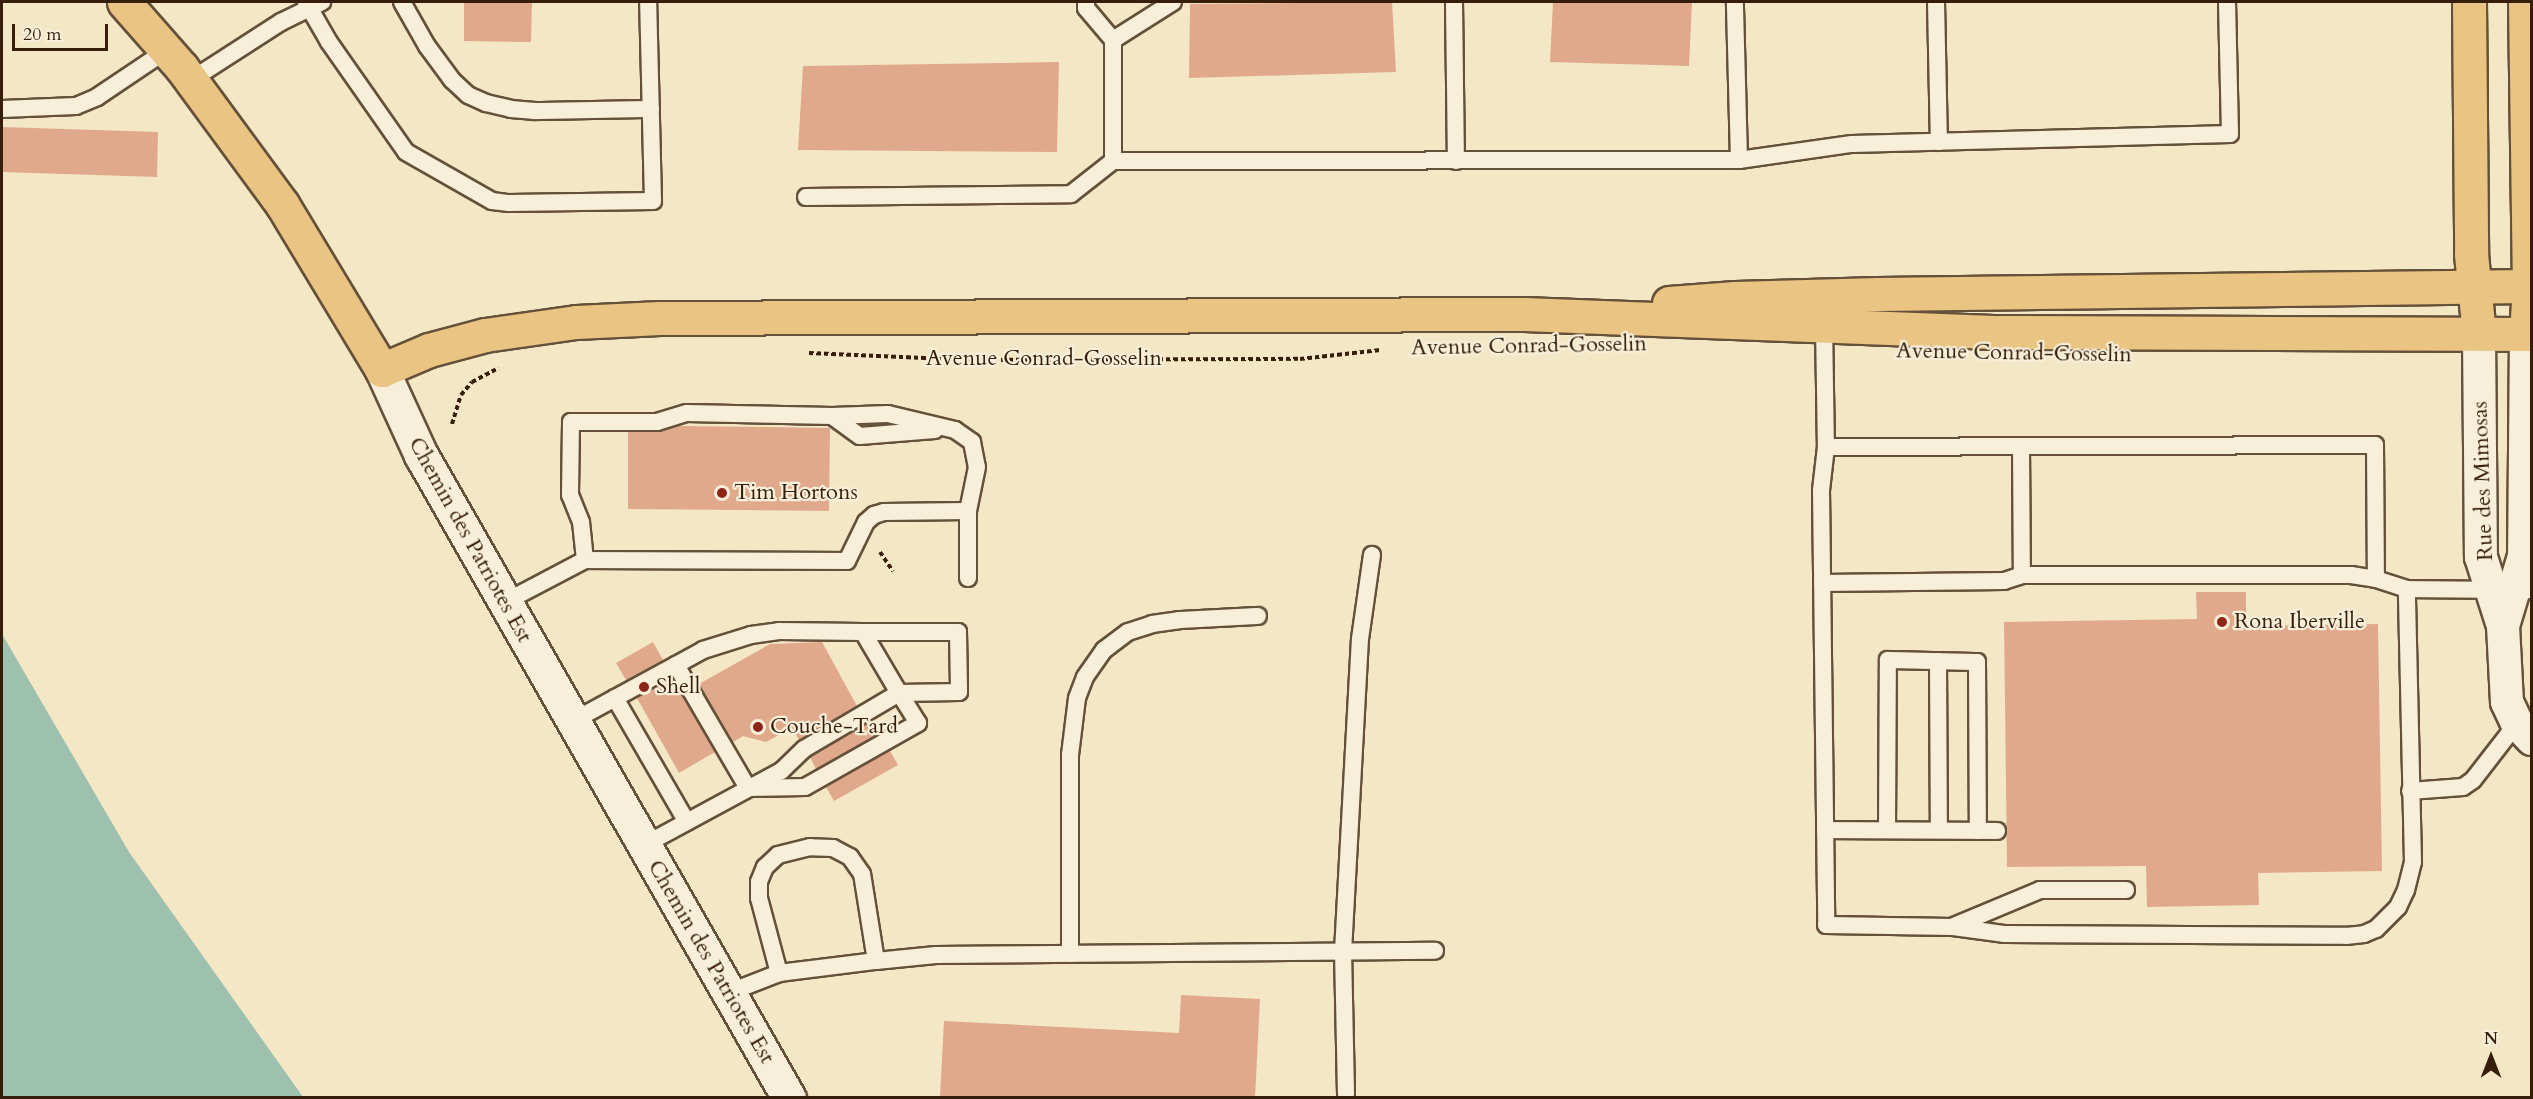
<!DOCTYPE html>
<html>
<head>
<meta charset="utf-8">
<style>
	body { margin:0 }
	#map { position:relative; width:2533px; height:1099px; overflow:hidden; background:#f3e7c6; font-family:Cardo,serif }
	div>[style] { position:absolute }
	.water>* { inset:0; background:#9dc1ae }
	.building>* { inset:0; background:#e1a98b }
	.path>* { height:4px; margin-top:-2px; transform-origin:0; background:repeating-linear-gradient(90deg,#361e0a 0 4.5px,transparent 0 7.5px) }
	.roads { filter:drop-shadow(2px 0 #655039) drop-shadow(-2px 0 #655039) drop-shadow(0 2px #655039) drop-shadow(0 -2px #655039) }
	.lane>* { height:16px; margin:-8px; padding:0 8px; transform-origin:8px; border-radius:8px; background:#f7efda }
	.street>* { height:32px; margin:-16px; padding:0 16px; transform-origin:16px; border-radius:16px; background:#f7efda }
	.secondary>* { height:33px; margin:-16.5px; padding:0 16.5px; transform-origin:16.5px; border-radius:16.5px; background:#f7efda }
	.primary>* { height:33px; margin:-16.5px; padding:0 16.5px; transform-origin:16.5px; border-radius:16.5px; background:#eac483 }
	.highway>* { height:33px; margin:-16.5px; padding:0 16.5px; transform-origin:16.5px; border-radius:16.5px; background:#eac483 }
	.dots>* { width:16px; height:16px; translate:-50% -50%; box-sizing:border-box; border:3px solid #f7efda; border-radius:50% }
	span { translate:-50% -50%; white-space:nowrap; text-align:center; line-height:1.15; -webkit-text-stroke:4.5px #f7efda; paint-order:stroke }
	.street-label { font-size:22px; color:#361e0a }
	.poi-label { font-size:22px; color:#361e0a }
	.left { translate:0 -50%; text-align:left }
	.frame { position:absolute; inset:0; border:3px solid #361e0a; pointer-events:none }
	.north { position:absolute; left:2461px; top:1027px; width:60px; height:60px; -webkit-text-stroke:4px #f7efda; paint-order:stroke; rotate:0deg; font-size:16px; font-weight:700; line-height:24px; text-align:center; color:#361e0a }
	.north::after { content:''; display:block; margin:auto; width:21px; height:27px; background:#361e0a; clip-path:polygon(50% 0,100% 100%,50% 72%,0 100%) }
	.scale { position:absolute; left:12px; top:24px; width:96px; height:27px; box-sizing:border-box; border:3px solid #361e0a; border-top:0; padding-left:8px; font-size:18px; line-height:21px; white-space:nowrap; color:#361e0a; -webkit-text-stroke:4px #f7efda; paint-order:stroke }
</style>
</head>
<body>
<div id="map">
	<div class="water">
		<i style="clip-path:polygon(2px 634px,129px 852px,303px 1097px,2px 1097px)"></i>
	</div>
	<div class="building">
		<i style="clip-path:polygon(464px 2px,532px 2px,531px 42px,464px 41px)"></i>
		<i style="clip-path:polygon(1392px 2px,1396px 72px,1189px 78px,1190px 4px)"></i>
		<i style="clip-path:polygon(1553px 2px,1692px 2px,1689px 66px,1550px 62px)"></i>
		<i style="clip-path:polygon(1059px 62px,1057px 152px,798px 150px,803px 66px)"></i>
		<i style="clip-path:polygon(2px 127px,158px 132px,157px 177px,2px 172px)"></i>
		<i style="clip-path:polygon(680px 426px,830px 428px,829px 511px,628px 509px,628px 432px,657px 432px)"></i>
		<i style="clip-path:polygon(2196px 592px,2246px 592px,2246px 626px,2378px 624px,2382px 871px,2258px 873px,2259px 905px,2147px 907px,2146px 866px,2007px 867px,2004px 622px,2197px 619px)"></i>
		<i style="clip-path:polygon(653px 642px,663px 660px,626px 680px,616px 663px)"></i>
		<i style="clip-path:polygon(822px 642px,857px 706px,799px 740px,792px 728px,766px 742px,743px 736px,733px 742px,699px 684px,770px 644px)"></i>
		<i style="clip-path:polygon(672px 679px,715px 752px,679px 773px,637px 698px)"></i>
		<i style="clip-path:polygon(867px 724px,871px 732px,877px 728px,880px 733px,816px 769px,810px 757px)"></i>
		<i style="clip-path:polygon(890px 751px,898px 765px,834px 801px,826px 787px)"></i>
		<i style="clip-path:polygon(1181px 995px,1260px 999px,1255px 1098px,940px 1096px,944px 1021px,1179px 1033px)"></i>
	</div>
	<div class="path">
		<i style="left:809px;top:353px;width:162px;rotate:2.5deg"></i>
		<i style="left:971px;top:360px;width:329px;rotate:-0.2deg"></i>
		<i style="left:1300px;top:359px;width:81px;rotate:-6.4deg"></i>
		<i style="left:452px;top:424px;width:30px;rotate:-73deg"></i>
		<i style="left:461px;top:395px;width:17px;rotate:-50deg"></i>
		<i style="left:472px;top:382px;width:30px;rotate:-28deg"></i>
		<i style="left:880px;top:552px;width:23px;rotate:56deg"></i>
	</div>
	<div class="roads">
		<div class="lane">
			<i style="left:306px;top:2px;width:46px;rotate:60.1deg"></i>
			<i style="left:329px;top:42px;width:134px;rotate:55deg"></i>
			<i style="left:406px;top:152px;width:99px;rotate:29.7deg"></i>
			<i style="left:492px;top:201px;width:17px;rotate:7deg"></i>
			<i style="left:509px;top:203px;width:144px;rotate:-0.8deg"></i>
			<i style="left:653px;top:201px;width:199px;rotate:-91.4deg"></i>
			<i style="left:402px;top:2px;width:51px;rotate:60.4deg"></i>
			<i style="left:427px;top:46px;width:42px;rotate:53.7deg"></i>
			<i style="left:452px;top:80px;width:22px;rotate:43deg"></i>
			<i style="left:468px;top:95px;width:20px;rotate:24deg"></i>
			<i style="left:486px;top:103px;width:26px;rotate:13deg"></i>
			<i style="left:511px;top:109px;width:24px;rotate:5deg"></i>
			<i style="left:535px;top:111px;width:116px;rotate:-1deg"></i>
			<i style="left:1086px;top:2px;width:6px;rotate:90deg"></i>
			<i style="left:1086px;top:8px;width:42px;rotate:49.8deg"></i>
			<i style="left:1173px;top:2px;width:71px;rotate:147.7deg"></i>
			<i style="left:1113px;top:40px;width:121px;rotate:90deg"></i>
			<i style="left:1113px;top:161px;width:626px;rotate:-0.09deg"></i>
			<i style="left:1739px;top:160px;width:158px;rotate:-91.5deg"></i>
			<i style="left:1454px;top:2px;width:159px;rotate:89.3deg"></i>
			<i style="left:1936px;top:2px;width:140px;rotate:88.8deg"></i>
			<i style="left:191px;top:80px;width:107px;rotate:-32.8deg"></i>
			<i style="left:281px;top:22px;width:46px;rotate:-26deg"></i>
			<i style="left:2px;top:109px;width:74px;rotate:-2.3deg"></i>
			<i style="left:76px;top:106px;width:23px;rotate:-23deg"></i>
			<i style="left:97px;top:97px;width:84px;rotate:-33.9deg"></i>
			<i style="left:1739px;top:160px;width:114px;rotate:-8.1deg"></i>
			<i style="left:1852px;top:144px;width:378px;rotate:-1.5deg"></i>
			<i style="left:2230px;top:134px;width:132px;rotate:-91.3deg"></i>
			<i style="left:806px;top:197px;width:265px;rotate:-0.6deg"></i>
			<i style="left:1071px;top:194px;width:53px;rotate:-38.2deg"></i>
			<i style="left:1824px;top:324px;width:123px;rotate:89.1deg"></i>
			<i style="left:1826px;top:447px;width:549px;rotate:-0.21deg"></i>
			<i style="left:2375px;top:445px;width:134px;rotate:89.6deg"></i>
			<i style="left:2376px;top:579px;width:33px;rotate:18deg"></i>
			<i style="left:2407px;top:589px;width:125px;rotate:0.5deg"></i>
			<i style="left:832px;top:416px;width:34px;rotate:36deg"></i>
			<i style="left:860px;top:436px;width:75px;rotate:-4.6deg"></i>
			<i style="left:2021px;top:446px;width:129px;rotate:89.6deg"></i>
			<i style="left:2022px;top:575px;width:329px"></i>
			<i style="left:2351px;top:575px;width:25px;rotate:9deg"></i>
			<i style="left:1826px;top:447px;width:43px;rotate:96.6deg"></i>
			<i style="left:1821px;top:490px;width:435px;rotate:89.3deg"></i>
			<i style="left:1826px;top:925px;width:127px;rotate:0.9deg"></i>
			<i style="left:1953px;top:927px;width:51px;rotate:7.8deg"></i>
			<i style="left:2004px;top:934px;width:342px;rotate:0.3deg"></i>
			<i style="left:2346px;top:936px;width:18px;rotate:-6deg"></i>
			<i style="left:2364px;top:934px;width:13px;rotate:-23deg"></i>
			<i style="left:2376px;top:929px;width:31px;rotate:-45deg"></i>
			<i style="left:2398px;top:907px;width:19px;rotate:-65deg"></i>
			<i style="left:2406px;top:890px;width:29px;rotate:-76deg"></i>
			<i style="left:2413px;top:862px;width:273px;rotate:-91.3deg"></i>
			<i style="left:585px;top:560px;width:38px;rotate:-96deg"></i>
			<i style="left:581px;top:522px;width:29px;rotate:-112deg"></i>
			<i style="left:570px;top:495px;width:73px;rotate:-89.2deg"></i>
			<i style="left:571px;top:422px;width:86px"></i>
			<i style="left:657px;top:422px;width:31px;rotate:-17deg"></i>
			<i style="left:687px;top:413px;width:145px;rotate:1.2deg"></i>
			<i style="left:832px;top:416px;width:56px;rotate:-2deg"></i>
			<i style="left:888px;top:414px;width:69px;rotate:13.4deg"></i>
			<i style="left:955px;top:430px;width:21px;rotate:35deg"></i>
			<i style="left:972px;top:442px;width:25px;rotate:79deg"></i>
			<i style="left:977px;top:467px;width:45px;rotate:101.6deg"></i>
			<i style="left:968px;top:511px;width:67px;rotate:90deg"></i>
			<i style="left:1822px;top:583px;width:182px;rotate:-0.6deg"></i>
			<i style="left:2004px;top:581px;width:19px;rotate:-18deg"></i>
			<i style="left:505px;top:602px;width:90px;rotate:-27.7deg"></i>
			<i style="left:585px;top:560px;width:262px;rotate:0.2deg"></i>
			<i style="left:847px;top:561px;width:43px;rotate:-64deg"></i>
			<i style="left:866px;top:522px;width:11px;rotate:-41deg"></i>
			<i style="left:874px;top:515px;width:10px;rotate:-17deg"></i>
			<i style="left:884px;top:512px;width:84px;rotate:-0.7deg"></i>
			<i style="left:863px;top:632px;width:95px"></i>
			<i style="left:958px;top:632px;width:60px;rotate:89deg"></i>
			<i style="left:959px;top:692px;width:60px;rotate:179deg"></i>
			<i style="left:1938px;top:661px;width:169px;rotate:89.7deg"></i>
			<i style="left:676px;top:665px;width:143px;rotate:59.7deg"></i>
			<i style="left:748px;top:788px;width:57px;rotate:-1deg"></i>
			<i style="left:805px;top:787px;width:130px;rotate:-29.5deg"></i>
			<i style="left:918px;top:723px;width:36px;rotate:-122deg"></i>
			<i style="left:615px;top:698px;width:143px;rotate:59.9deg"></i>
			<i style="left:573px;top:721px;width:148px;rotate:-28.6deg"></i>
			<i style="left:703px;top:650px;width:50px;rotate:-17.4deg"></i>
			<i style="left:751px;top:635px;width:28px;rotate:-8deg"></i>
			<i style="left:779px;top:631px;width:84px;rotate:0.7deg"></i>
			<i style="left:863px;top:632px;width:71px;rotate:59.5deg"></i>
			<i style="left:899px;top:693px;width:110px;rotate:149.5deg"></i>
			<i style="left:804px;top:749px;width:32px;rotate:136deg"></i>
			<i style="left:781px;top:771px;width:156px;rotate:151.6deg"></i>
			<i style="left:2410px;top:791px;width:53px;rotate:-4.3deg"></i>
			<i style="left:2463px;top:787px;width:12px;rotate:-35deg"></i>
			<i style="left:2473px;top:780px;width:72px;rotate:-52.3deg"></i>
			<i style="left:1825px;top:830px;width:172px;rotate:0.3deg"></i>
			<i style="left:1887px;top:830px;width:170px;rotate:-89.7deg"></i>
			<i style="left:1888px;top:660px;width:89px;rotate:1.3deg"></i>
			<i style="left:1977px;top:662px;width:169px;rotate:89.7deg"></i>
			<i style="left:1954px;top:926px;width:93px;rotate:-22.7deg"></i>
			<i style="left:2040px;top:890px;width:86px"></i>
			<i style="left:1070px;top:954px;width:199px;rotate:-90deg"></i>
			<i style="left:1070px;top:755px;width:57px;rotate:-83deg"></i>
			<i style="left:1077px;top:698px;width:22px;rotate:-69deg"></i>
			<i style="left:1085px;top:677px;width:33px;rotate:-55deg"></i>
			<i style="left:1104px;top:650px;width:30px;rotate:-37deg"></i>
			<i style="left:1128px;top:632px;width:25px;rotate:-18deg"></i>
			<i style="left:1152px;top:624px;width:27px;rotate:-8deg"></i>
			<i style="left:1179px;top:620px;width:79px;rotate:-2.9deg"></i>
			<i style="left:876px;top:961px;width:60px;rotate:-5.7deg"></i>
			<i style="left:936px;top:955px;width:499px;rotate:-0.5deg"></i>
			<i style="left:728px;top:993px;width:55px;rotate:-21.4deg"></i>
			<i style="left:779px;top:973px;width:98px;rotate:-7.1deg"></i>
			<i style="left:876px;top:961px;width:88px;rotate:-99.1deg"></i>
			<i style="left:862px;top:874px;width:21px;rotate:-125deg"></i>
			<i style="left:850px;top:857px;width:19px;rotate:-152deg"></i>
			<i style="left:833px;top:848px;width:23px;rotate:-178deg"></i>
			<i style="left:810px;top:847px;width:33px;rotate:166deg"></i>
			<i style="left:778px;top:855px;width:18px;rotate:137deg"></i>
			<i style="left:765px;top:867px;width:16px;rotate:112deg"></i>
			<i style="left:759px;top:882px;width:16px;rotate:90deg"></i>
			<i style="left:759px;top:898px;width:78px;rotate:75.1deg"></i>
			<i style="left:1346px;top:1094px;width:142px;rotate:-91.2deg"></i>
			<i style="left:1343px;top:952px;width:313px;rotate:-86.9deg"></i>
			<i style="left:1360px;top:639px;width:85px;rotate:-81.9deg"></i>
		</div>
		<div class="street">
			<i style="left:2479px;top:334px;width:223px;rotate:89.5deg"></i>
			<i style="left:2481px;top:557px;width:72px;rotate:72.3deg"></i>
			<i style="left:2526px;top:334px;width:222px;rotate:90.5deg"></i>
			<i style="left:2524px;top:556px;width:73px;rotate:106.7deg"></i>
			<i style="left:2503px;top:626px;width:76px;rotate:87deg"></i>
			<i style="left:2507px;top:702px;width:23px;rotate:65deg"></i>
			<i style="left:2517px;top:723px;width:22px;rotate:47deg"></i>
		</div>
		<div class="secondary">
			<i style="left:382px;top:370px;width:94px;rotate:65.4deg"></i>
			<i style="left:421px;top:455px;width:741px;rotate:60.22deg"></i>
		</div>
		<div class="primary">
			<i style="left:124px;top:2px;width:88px;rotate:48.7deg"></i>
			<i style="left:182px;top:68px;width:169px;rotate:53.7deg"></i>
			<i style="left:282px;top:204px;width:194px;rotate:58.9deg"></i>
			<i style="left:382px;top:370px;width:51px;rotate:-23.1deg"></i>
			<i style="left:429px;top:350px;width:58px;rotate:-15deg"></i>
			<i style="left:485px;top:335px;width:92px;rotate:-8.1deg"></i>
			<i style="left:576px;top:322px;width:84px;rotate:-2.7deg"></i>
			<i style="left:660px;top:318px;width:864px;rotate:-0.27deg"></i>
			<i style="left:1524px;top:314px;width:476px;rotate:2.2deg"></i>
			<i style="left:2000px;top:332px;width:526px;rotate:0.22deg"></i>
			<i style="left:1669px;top:303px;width:66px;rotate:-4.3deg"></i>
			<i style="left:1735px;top:298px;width:143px;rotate:-1.6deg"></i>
			<i style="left:1878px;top:294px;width:651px;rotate:-0.7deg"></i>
		</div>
		<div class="highway">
			<i style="left:2469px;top:2px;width:252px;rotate:89.5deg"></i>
			<i style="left:2471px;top:254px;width:80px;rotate:84.3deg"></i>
			<i style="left:2525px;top:2px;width:284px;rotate:89.2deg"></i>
			<i style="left:2529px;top:286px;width:48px;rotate:93.6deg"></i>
		</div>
	</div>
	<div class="dots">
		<i style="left:722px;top:493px;background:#8f2418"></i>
		<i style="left:2222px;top:622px;background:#8f2418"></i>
		<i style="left:644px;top:687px;background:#8f2418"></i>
		<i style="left:758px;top:727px;background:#8f2418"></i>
	</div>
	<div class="street-label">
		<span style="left:1529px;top:346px;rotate:-1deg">Avenue Conrad-Gosselin</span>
		<span style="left:2014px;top:353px;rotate:1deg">Avenue Conrad-Gosselin</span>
		<span style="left:1044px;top:359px">Avenue Conrad-Gosselin</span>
		<span style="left:2483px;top:481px;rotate:-92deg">Rue des Mimosas</span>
		<span style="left:470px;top:540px;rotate:61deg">Chemin des Patriotes Est</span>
		<span style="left:711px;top:962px;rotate:60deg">Chemin des Patriotes Est</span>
	</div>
	<div class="poi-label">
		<span class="left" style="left:734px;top:493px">Tim Hortons</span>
		<span class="left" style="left:2234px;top:622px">Rona Iberville</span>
		<span class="left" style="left:656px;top:687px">Shell</span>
		<span class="left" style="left:770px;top:727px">Couche-Tard</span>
	</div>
	<div class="frame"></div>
	<div class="north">N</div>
	<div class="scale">20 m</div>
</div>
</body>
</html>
